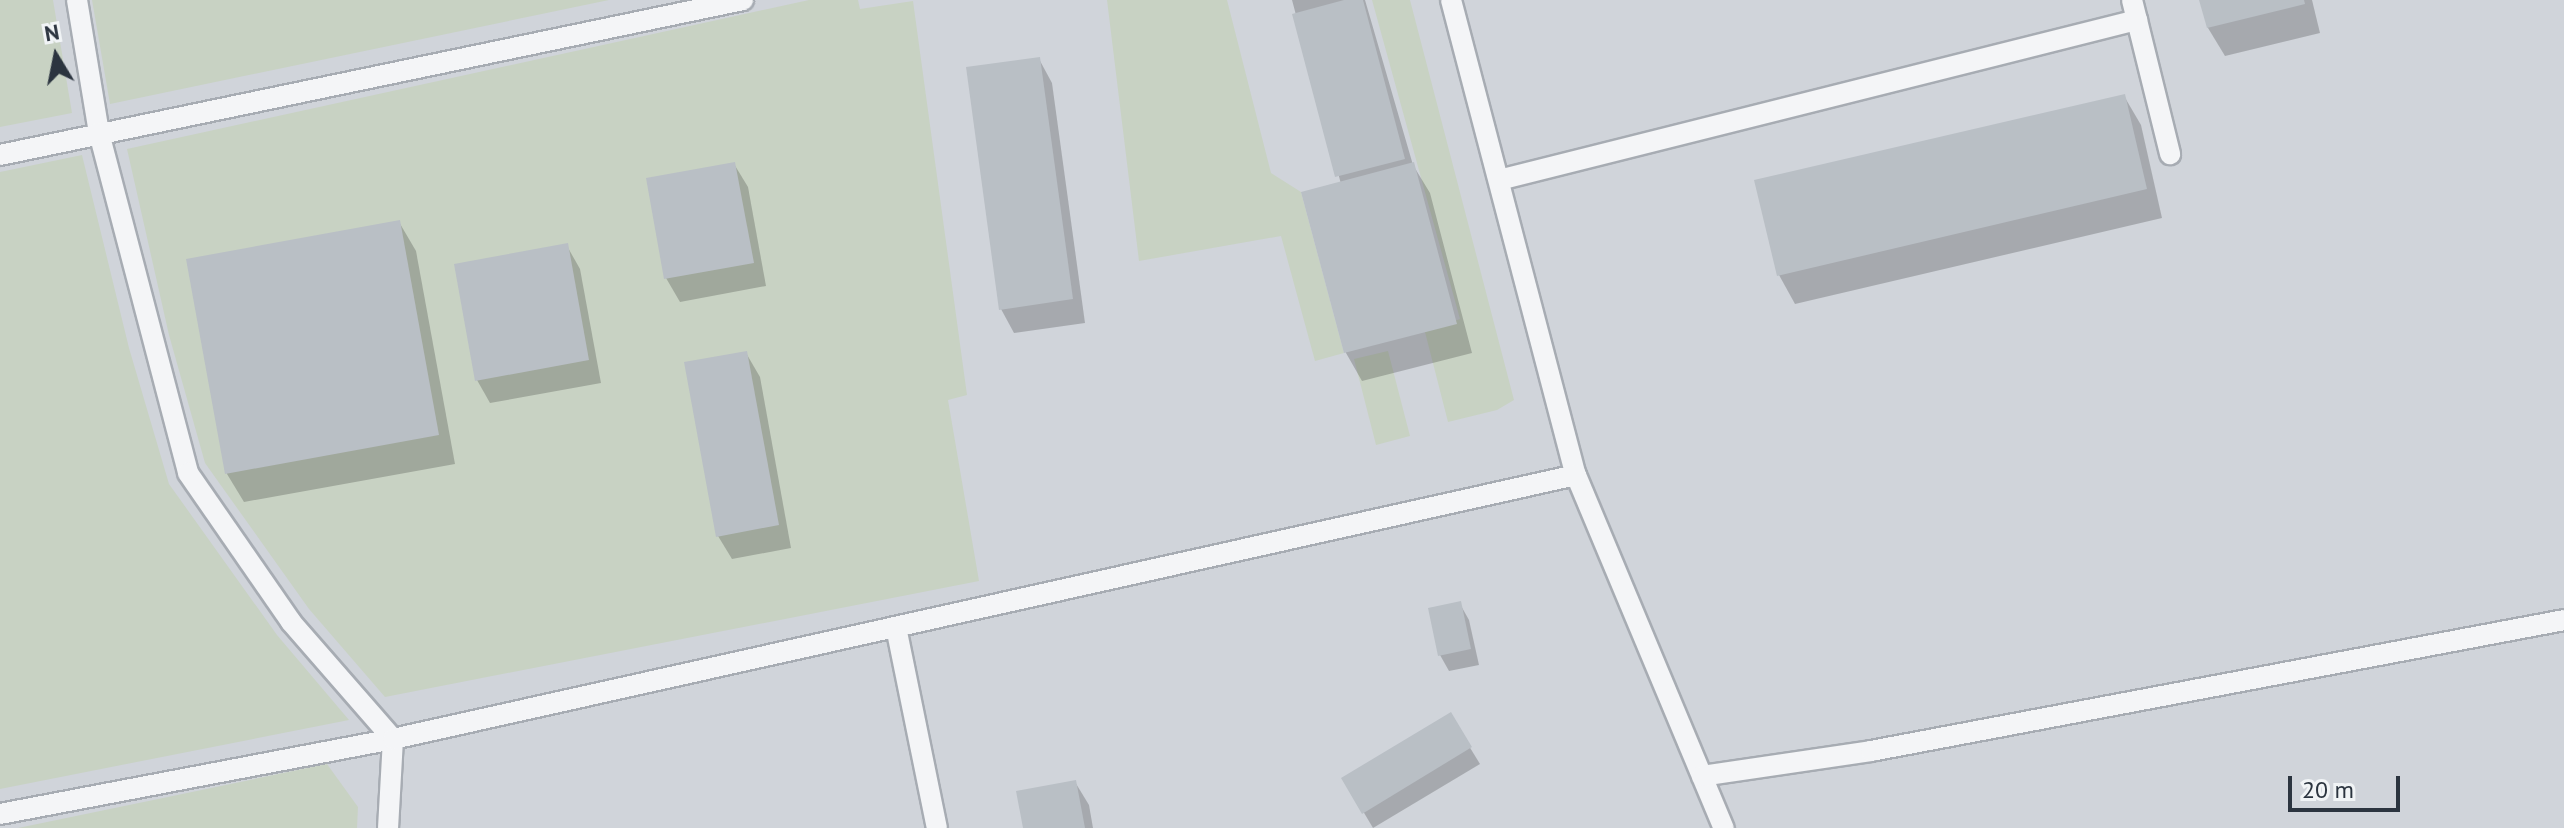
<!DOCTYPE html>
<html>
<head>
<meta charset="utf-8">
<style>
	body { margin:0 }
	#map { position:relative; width:2564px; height:828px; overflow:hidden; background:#e1e5e9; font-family:"PT Sans",sans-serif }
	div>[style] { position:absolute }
	.built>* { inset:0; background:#d0d4da }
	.green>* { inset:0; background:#c8d2c3 }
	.shadow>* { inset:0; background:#0003 }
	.building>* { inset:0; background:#b9bfc5 }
	.roads { filter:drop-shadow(2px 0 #a7acb3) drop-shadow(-2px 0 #a7acb3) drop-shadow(0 2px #a7acb3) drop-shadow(0 -2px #a7acb3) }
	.lane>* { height:20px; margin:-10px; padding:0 10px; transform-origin:10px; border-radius:10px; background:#f4f5f7 }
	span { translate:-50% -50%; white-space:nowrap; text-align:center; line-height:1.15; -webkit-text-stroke:6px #f1f4f6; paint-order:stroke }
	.north { position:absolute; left:16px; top:16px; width:80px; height:80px; -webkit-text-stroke:6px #f1f4f6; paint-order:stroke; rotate:350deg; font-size:22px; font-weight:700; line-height:32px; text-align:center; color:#2b343f }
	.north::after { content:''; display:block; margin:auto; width:28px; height:36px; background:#2b343f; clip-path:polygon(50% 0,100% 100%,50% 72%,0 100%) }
	.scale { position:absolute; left:2288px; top:776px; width:112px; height:36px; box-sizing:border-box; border:4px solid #2b343f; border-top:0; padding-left:10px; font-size:24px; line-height:28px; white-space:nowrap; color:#2b343f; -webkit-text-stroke:6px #f1f4f6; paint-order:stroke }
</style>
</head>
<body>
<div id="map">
	<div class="built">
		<i style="clip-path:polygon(0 0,2564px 0,2564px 828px,0 828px)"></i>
	</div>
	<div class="green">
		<i style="clip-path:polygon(0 0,53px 0,72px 113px,0 127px)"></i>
		<i style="clip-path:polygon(92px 0,609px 0,110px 104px)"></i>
		<i style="clip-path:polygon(809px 0,858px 0,860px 9px,913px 1px,967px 395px,948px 400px,979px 581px,385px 697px,309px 609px,205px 463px,169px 335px,127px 149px)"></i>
		<i style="clip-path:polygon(1107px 0,1227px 0,1271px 173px,1301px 192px,1344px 353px,1315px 361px,1281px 236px,1139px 261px)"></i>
		<i style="clip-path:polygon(1372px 0,1410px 0,1514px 400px,1497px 410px,1448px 422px,1425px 332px,1460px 319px)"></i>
		<i style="clip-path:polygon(82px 155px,129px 348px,169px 484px,277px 635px,349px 720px,0 789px,0 172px)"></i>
		<i style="clip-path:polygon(1388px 351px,1410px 436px,1376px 445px,1354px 359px)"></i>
		<i style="clip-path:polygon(327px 764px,358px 807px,357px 828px,18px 828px)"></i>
	</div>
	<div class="shadow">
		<i style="clip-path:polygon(1292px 0,1365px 0,1413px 165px,1430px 193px,1472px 353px,1362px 381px,1346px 353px,1303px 194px,1341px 184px)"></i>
		<i style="clip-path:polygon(2202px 0,2312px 0,2320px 33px,2225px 56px,2208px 28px)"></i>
		<i style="clip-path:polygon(1039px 59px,1052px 83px,1085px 323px,1014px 333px,1001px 309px)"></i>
		<i style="clip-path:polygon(2124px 96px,2141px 125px,2162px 218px,1795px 304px,1779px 275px)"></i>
		<i style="clip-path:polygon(734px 164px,748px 187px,766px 286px,680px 302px,666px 278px)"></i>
		<i style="clip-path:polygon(399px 222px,416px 251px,455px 464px,244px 502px,227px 474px,188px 260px)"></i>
		<i style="clip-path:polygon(567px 246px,580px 269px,601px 383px,490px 403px,477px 380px)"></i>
		<i style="clip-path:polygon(746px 353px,760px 377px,791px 548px,732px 559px,718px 536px)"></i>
		<i style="clip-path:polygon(1460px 604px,1469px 620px,1479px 665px,1449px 671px,1440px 655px)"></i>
		<i style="clip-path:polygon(1450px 715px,1480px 764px,1373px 828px,1344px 779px)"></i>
		<i style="clip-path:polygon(1075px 782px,1089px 805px,1093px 828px,1025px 828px)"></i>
	</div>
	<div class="building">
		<i style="clip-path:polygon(1344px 0,1363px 0,1405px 159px,1335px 177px,1292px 14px)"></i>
		<i style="clip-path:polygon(2199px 0,2304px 0,2305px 4px,2207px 28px)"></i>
		<i style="clip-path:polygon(1040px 57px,1073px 299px,999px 310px,966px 67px)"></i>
		<i style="clip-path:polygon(2125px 94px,2147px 189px,1777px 276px,1754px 180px)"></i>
		<i style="clip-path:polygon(735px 162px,754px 263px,664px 279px,646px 178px)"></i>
		<i style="clip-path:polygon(1414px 162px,1457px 324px,1344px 353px,1301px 192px)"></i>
		<i style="clip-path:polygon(400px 220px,439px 435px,225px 474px,186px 259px)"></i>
		<i style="clip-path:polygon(568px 243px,589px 360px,475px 381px,454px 264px)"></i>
		<i style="clip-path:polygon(747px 351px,779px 525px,716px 537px,684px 362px)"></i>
		<i style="clip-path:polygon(1461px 601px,1471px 649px,1438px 656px,1428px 608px)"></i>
		<i style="clip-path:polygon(1451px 712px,1472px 747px,1362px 814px,1341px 778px)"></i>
		<i style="clip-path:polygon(1076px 780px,1085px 828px,1023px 828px,1016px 791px)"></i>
	</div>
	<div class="roads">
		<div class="lane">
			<i style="left:77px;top:0;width:135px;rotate:80.6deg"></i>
			<i style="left:99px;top:133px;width:351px;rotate:75.3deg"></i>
			<i style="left:188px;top:473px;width:181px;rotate:55.3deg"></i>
			<i style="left:291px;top:622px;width:155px;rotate:48.9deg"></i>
			<i style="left:393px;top:739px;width:89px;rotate:93.2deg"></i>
			<i style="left:1451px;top:0;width:491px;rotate:75.3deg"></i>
			<i style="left:1576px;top:475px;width:383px;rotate:67.3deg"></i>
			<i style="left:2132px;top:0;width:159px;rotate:76.1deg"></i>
			<i style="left:0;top:155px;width:759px;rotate:-11.78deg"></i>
			<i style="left:1499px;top:180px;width:658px;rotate:-14.08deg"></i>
			<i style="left:896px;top:627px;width:205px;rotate:78.5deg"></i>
			<i style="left:1702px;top:776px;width:171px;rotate:-8.4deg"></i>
			<i style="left:1871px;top:751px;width:705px;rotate:-10.7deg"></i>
			<i style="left:0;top:814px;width:400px;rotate:-10.8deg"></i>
			<i style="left:393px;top:739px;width:1212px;rotate:-12.58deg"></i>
		</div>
	</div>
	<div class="north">N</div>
	<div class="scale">20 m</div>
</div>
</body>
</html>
